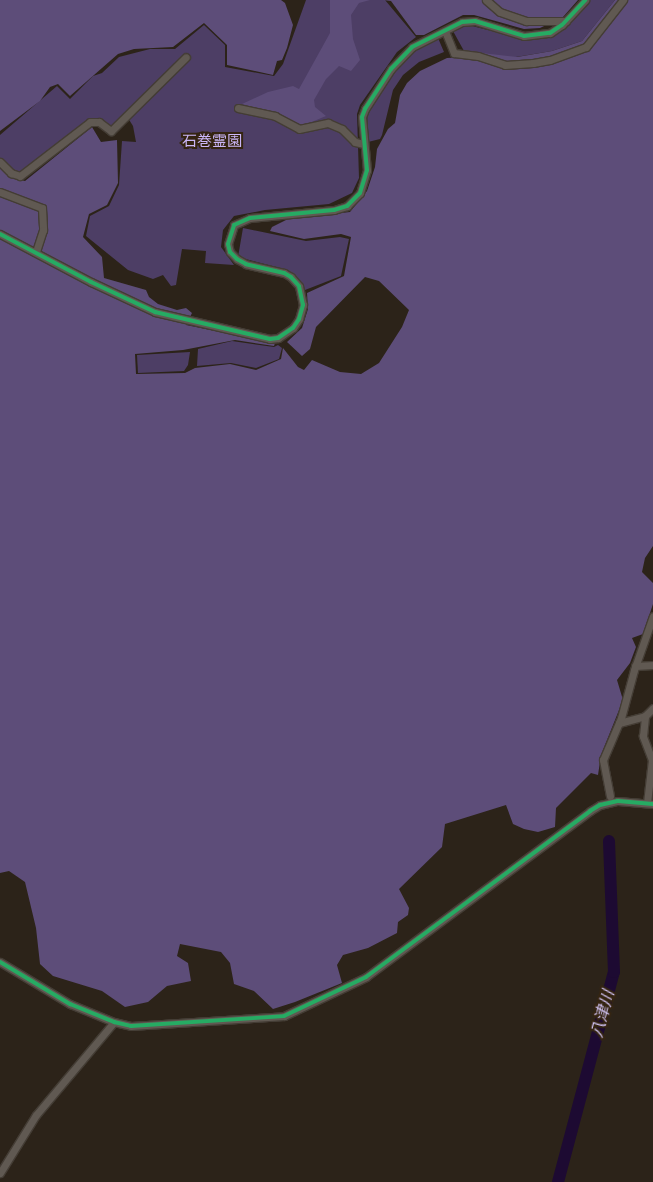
<!DOCTYPE html>
<html>
<head>
<meta charset="utf-8">
<style>
	body { margin:0 }
	#map { position:relative; width:653px; height:1182px; overflow:hidden; background:#2c2319; font-family:Signika,"Noto Sans JP",sans-serif }
	div>[style] { position:absolute }
	.green>* { inset:0; background:#4d3e65 }
	.forest>* { inset:0; background:#5d4d79 }
	.river>* { height:12px; margin:-6px; padding:0 6px; transform-origin:6px; border-radius:6px; background:#1d0a32 }
	.roads { filter:drop-shadow(1px 0 #443d35) drop-shadow(-1px 0 #443d35) drop-shadow(0 1px #443d35) drop-shadow(0 -1px #443d35) }
	.minor>* { height:7px; margin:-3.5px; padding:0 3.5px; transform-origin:3.5px; border-radius:3.5px; background:#605952 }
	.cycleway>* { height:4px; margin:-2px; padding:0 2px; transform-origin:2px; border-radius:2px; background:#26ab63 }
	span { translate:-50% -50%; white-space:nowrap; text-align:center; line-height:1.15; -webkit-text-stroke:4px #342411; paint-order:stroke }
	.park-label { font-size:15px; color:#cab6f7 }
	.water-label { font-size:16px; color:#d3c5f6; font-style:italic }
</style>
</head>
<body>
<div id="map">
	<div class="green">
		<i style="clip-path:polygon(306px 0,385px 0,416px 37px,397px 52px,360px 105px,357px 114px,359px 178px,352px 193px,329px 204px,265px 210px,234px 216px,223px 230px,221px 247px,234px 265px,205px 263px,206px 251px,182px 249px,176px 285px,171px 286px,163px 275px,153px 279px,128px 270px,86px 236px,90px 216px,109px 206px,119px 185px,122px 141px,136px 142px,133px 126px,128px 118px,111px 134px,98px 124px,93px 123px,21px 178px,0 164px,0 135px,57px 86px,70px 99px,93px 76px,102px 73px,119px 57px,150px 49px,175px 49px,204px 25px,225px 45px,225px 67px,274px 76px,283px 64px)"></i>
		<i style="clip-path:polygon(590px 0,615px 0,582px 41px,552px 51px,510px 58px,464px 51px,453px 31px,468px 25px,528px 40px,548px 38px,564px 28px)"></i>
		<i style="clip-path:polygon(438px 38px,444px 52px,419px 62px,403px 75px,393px 90px,382px 135px,380px 139px,368px 142px,367px 112px,395px 68px,410px 53px)"></i>
		<i style="clip-path:polygon(243px 228px,306px 241px,340px 237px,349px 239px,341px 276px,305px 290px,293px 274px,284px 269px,238px 257px)"></i>
		<i style="clip-path:polygon(232px 341px,274px 347px,278px 345px,282px 348px,279px 359px,256px 368px,231px 363px,197px 366px,198px 349px)"></i>
		<i style="clip-path:polygon(190px 352px,188px 365px,184px 371px,138px 373px,137px 355px)"></i>
	</div>
	<div class="forest">
		<i style="clip-path:polygon(0 0,281px 0,285px 3px,293px 25px,287px 48px,282px 60px,277px 61px,273px 75px,227px 65px,227px 45px,204px 23px,173px 47px,134px 49px,118px 54px,70px 96px,58px 84px,50px 87px,40px 101px,0 131px)"></i>
		<i style="clip-path:polygon(330px 0,370px 0,359px 3px,351px 15px,353px 39px,360px 60px,351px 71px,339px 66px,326px 79px,314px 100px,315px 107px,326px 116px,302px 126px,278px 114px,242px 104px,268px 92px,293px 86px,299px 89px,330px 33px)"></i>
		<i style="clip-path:polygon(383px 0,578px 0,563px 17px,540px 28px,524px 29px,474px 15px,463px 15px,424px 35px,416px 35px,391px 1px)"></i>
		<i style="clip-path:polygon(615px 0,653px 0,653px 546px,645px 558px,642px 572px,653px 583px,653px 604px,643px 634px,632px 638px,636px 647px,630px 663px,617px 680px,623px 700px,601px 755px,598px 775px,591px 773px,556px 808px,555px 827px,538px 832px,524px 829px,513px 824px,506px 805px,445px 824px,442px 847px,399px 889px,409px 908px,408px 915px,398px 922px,397px 933px,368px 948px,343px 955px,337px 965px,342px 983px,295px 1002px,273px 1009px,254px 991px,234px 984px,230px 963px,221px 952px,180px 944px,177px 956px,188px 963px,191px 981px,167px 986px,148px 1002px,125px 1007px,102px 991px,53px 976px,40px 964px,36px 928px,25px 882px,9px 871px,0 873px,0 166px,16px 179px,25px 181px,92px 127px,101px 142px,117px 140px,118px 183px,107px 205px,89px 214px,83px 237px,102px 257px,104px 278px,146px 290px,149px 297px,158px 304px,177px 310px,186px 308px,192px 313px,186px 325px,275px 343px,274px 346px,235px 340px,183px 350px,135px 354px,136px 374px,185px 373px,195px 368px,230px 364px,256px 370px,281px 359px,283px 348px,298px 367px,304px 370px,312px 360px,340px 372px,361px 374px,379px 363px,402px 327px,409px 310px,379px 281px,365px 277px,316px 327px,310px 349px,302px 356px,287px 342px,302px 328px,308px 309px,307px 293px,344px 276px,351px 237px,341px 234px,304px 239px,270px 231px,272px 227px,288px 219px,350px 212px,367px 191px,375px 167px,377px 149px,388px 129px,395px 123px,400px 95px,407px 83px,420px 71px,447px 58px,466px 57px,464px 51px,517px 57px,552px 51px,582px 41px)"></i>
	</div>
	<div class="river">
		<i style="left:558px;top:1182px;width:217px;rotate:-75.1deg"></i>
		<i style="left:614px;top:972px;width:131px;rotate:-92.2deg"></i>
	</div>
	<div class="roads">
		<div class="minor">
			<i style="left:486px;top:0;width:18px;rotate:41deg"></i>
			<i style="left:500px;top:12px;width:28px;rotate:19deg"></i>
			<i style="left:526px;top:21px;width:40px"></i>
			<i style="left:445px;top:31px;width:24px;rotate:68deg"></i>
			<i style="left:454px;top:53px;width:24px;rotate:7deg"></i>
			<i style="left:478px;top:56px;width:28px;rotate:18deg"></i>
			<i style="left:505px;top:65px;width:28px;rotate:-4deg"></i>
			<i style="left:533px;top:63px;width:17px;rotate:-10deg"></i>
			<i style="left:550px;top:60px;width:38px;rotate:-20deg"></i>
			<i style="left:586px;top:47px;width:60px;rotate:-51.8deg"></i>
			<i style="left:238px;top:108px;width:38px;rotate:12deg"></i>
			<i style="left:275px;top:116px;width:27px;rotate:28deg"></i>
			<i style="left:299px;top:129px;width:30px;rotate:-12deg"></i>
			<i style="left:328px;top:123px;width:15px;rotate:23deg"></i>
			<i style="left:342px;top:129px;width:18px;rotate:45deg"></i>
			<i style="left:355px;top:142px;width:9px;rotate:13deg"></i>
			<i style="left:0;top:162px;width:16px;rotate:45deg"></i>
			<i style="left:11px;top:173px;width:9px;rotate:18deg"></i>
			<i style="left:20px;top:176px;width:88px;rotate:-37.6deg"></i>
			<i style="left:90px;top:122px;width:9px"></i>
			<i style="left:99px;top:122px;width:15px;rotate:37deg"></i>
			<i style="left:111px;top:131px;width:105px;rotate:-44.6deg"></i>
			<i style="left:0;top:192px;width:45px;rotate:20.9deg"></i>
			<i style="left:42px;top:208px;width:22px;rotate:87deg"></i>
			<i style="left:43px;top:230px;width:23px;rotate:108deg"></i>
			<i style="left:0;top:234px;width:103px;rotate:27.8deg"></i>
			<i style="left:91px;top:282px;width:71px;rotate:25.1deg"></i>
			<i style="left:155px;top:312px;width:118px;rotate:13.2deg"></i>
			<i style="left:270px;top:339px;width:8px;rotate:-7deg"></i>
			<i style="left:278px;top:338px;width:18px;rotate:-34deg"></i>
			<i style="left:293px;top:328px;width:11px;rotate:-56deg"></i>
			<i style="left:299px;top:319px;width:15px;rotate:-74deg"></i>
			<i style="left:303px;top:305px;width:19px;rotate:-102deg"></i>
			<i style="left:299px;top:286px;width:12px;rotate:-132deg"></i>
			<i style="left:291px;top:277px;width:8px;rotate:-150deg"></i>
			<i style="left:284px;top:273px;width:39px;rotate:-167deg"></i>
			<i style="left:246px;top:264px;width:10px;rotate:-151deg"></i>
			<i style="left:237px;top:259px;width:10px;rotate:-135deg"></i>
			<i style="left:230px;top:252px;width:8px;rotate:-104deg"></i>
			<i style="left:228px;top:244px;width:20px;rotate:-72deg"></i>
			<i style="left:234px;top:225px;width:17px;rotate:-24deg"></i>
			<i style="left:250px;top:218px;width:84px;rotate:-5.4deg"></i>
			<i style="left:334px;top:210px;width:14px;rotate:-17deg"></i>
			<i style="left:347px;top:206px;width:18px;rotate:-45deg"></i>
			<i style="left:360px;top:193px;width:24px;rotate:-73deg"></i>
			<i style="left:367px;top:170px;width:53px;rotate:-95.4deg"></i>
			<i style="left:362px;top:117px;width:9px;rotate:-69deg"></i>
			<i style="left:365px;top:109px;width:48px;rotate:-57deg"></i>
			<i style="left:391px;top:69px;width:30px;rotate:-46deg"></i>
			<i style="left:412px;top:47px;width:56px;rotate:-26.6deg"></i>
			<i style="left:462px;top:22px;width:13px;rotate:-4deg"></i>
			<i style="left:475px;top:21px;width:51px;rotate:17deg"></i>
			<i style="left:524px;top:36px;width:26px;rotate:-7deg"></i>
			<i style="left:550px;top:33px;width:14px;rotate:-34deg"></i>
			<i style="left:562px;top:25px;width:34px;rotate:-47deg"></i>
			<i style="left:635px;top:666px;width:18px;rotate:-3deg"></i>
			<i style="left:619px;top:723px;width:27px;rotate:-15deg"></i>
			<i style="left:610px;top:796px;width:37px;rotate:-101deg"></i>
			<i style="left:603px;top:760px;width:46px;rotate:-66.8deg"></i>
			<i style="left:621px;top:718px;width:50px;rotate:-74.8deg"></i>
			<i style="left:634px;top:670px;width:57px;rotate:-70.6deg"></i>
			<i style="left:647px;top:803px;width:43px;rotate:-83.4deg"></i>
			<i style="left:652px;top:760px;width:26px;rotate:-111deg"></i>
			<i style="left:643px;top:736px;width:20px;rotate:-84deg"></i>
			<i style="left:645px;top:716px;width:11px;rotate:-45deg"></i>
			<i style="left:0;top:962px;width:82px;rotate:31deg"></i>
			<i style="left:70px;top:1004px;width:48px;rotate:22.2deg"></i>
			<i style="left:114px;top:1022px;width:17px;rotate:13deg"></i>
			<i style="left:131px;top:1026px;width:153px;rotate:-3.7deg"></i>
			<i style="left:284px;top:1016px;width:91px;rotate:-25.4deg"></i>
			<i style="left:366px;top:977px;width:279px;rotate:-36.5deg"></i>
			<i style="left:590px;top:811px;width:12px;rotate:-31deg"></i>
			<i style="left:600px;top:805px;width:18px;rotate:-13deg"></i>
			<i style="left:618px;top:801px;width:35px;rotate:5deg"></i>
			<i style="left:0;top:1173px;width:68px;rotate:-58.2deg"></i>
			<i style="left:36px;top:1115px;width:121px;rotate:-50deg"></i>
		</div>
	</div>
	<div class="cycleway">
		<i style="left:0;top:234px;width:103px;rotate:27.8deg"></i>
		<i style="left:91px;top:282px;width:71px;rotate:25.1deg"></i>
		<i style="left:155px;top:312px;width:118px;rotate:13.2deg"></i>
		<i style="left:270px;top:339px;width:8px;rotate:-7deg"></i>
		<i style="left:278px;top:338px;width:18px;rotate:-34deg"></i>
		<i style="left:293px;top:328px;width:11px;rotate:-56deg"></i>
		<i style="left:299px;top:319px;width:15px;rotate:-74deg"></i>
		<i style="left:303px;top:305px;width:19px;rotate:-102deg"></i>
		<i style="left:299px;top:286px;width:12px;rotate:-132deg"></i>
		<i style="left:291px;top:277px;width:8px;rotate:-150deg"></i>
		<i style="left:284px;top:273px;width:39px;rotate:-167deg"></i>
		<i style="left:246px;top:264px;width:10px;rotate:-151deg"></i>
		<i style="left:237px;top:259px;width:10px;rotate:-135deg"></i>
		<i style="left:230px;top:252px;width:8px;rotate:-104deg"></i>
		<i style="left:228px;top:244px;width:20px;rotate:-72deg"></i>
		<i style="left:234px;top:225px;width:17px;rotate:-24deg"></i>
		<i style="left:250px;top:218px;width:84px;rotate:-5.4deg"></i>
		<i style="left:334px;top:210px;width:14px;rotate:-17deg"></i>
		<i style="left:347px;top:206px;width:18px;rotate:-45deg"></i>
		<i style="left:360px;top:193px;width:24px;rotate:-73deg"></i>
		<i style="left:367px;top:170px;width:53px;rotate:-95.4deg"></i>
		<i style="left:362px;top:117px;width:9px;rotate:-69deg"></i>
		<i style="left:365px;top:109px;width:48px;rotate:-57deg"></i>
		<i style="left:391px;top:69px;width:30px;rotate:-46deg"></i>
		<i style="left:412px;top:47px;width:56px;rotate:-26.6deg"></i>
		<i style="left:462px;top:22px;width:13px;rotate:-4deg"></i>
		<i style="left:475px;top:21px;width:51px;rotate:17deg"></i>
		<i style="left:524px;top:36px;width:26px;rotate:-7deg"></i>
		<i style="left:550px;top:33px;width:14px;rotate:-34deg"></i>
		<i style="left:562px;top:25px;width:34px;rotate:-47deg"></i>
		<i style="left:0;top:962px;width:82px;rotate:31deg"></i>
		<i style="left:70px;top:1004px;width:48px;rotate:22.2deg"></i>
		<i style="left:114px;top:1022px;width:17px;rotate:13deg"></i>
		<i style="left:131px;top:1026px;width:153px;rotate:-3.7deg"></i>
		<i style="left:284px;top:1016px;width:91px;rotate:-25.4deg"></i>
		<i style="left:366px;top:977px;width:279px;rotate:-36.5deg"></i>
		<i style="left:590px;top:811px;width:12px;rotate:-31deg"></i>
		<i style="left:600px;top:805px;width:18px;rotate:-13deg"></i>
		<i style="left:618px;top:801px;width:35px;rotate:5deg"></i>
	</div>
	<div class="park-label">
		<span style="left:212px;top:142px">石巻霊園</span>
	</div>
	<div class="water-label">
		<span style="left:603px;top:1014px;rotate:-75deg">八津川</span>
	</div>
</div>
</body>
</html>
